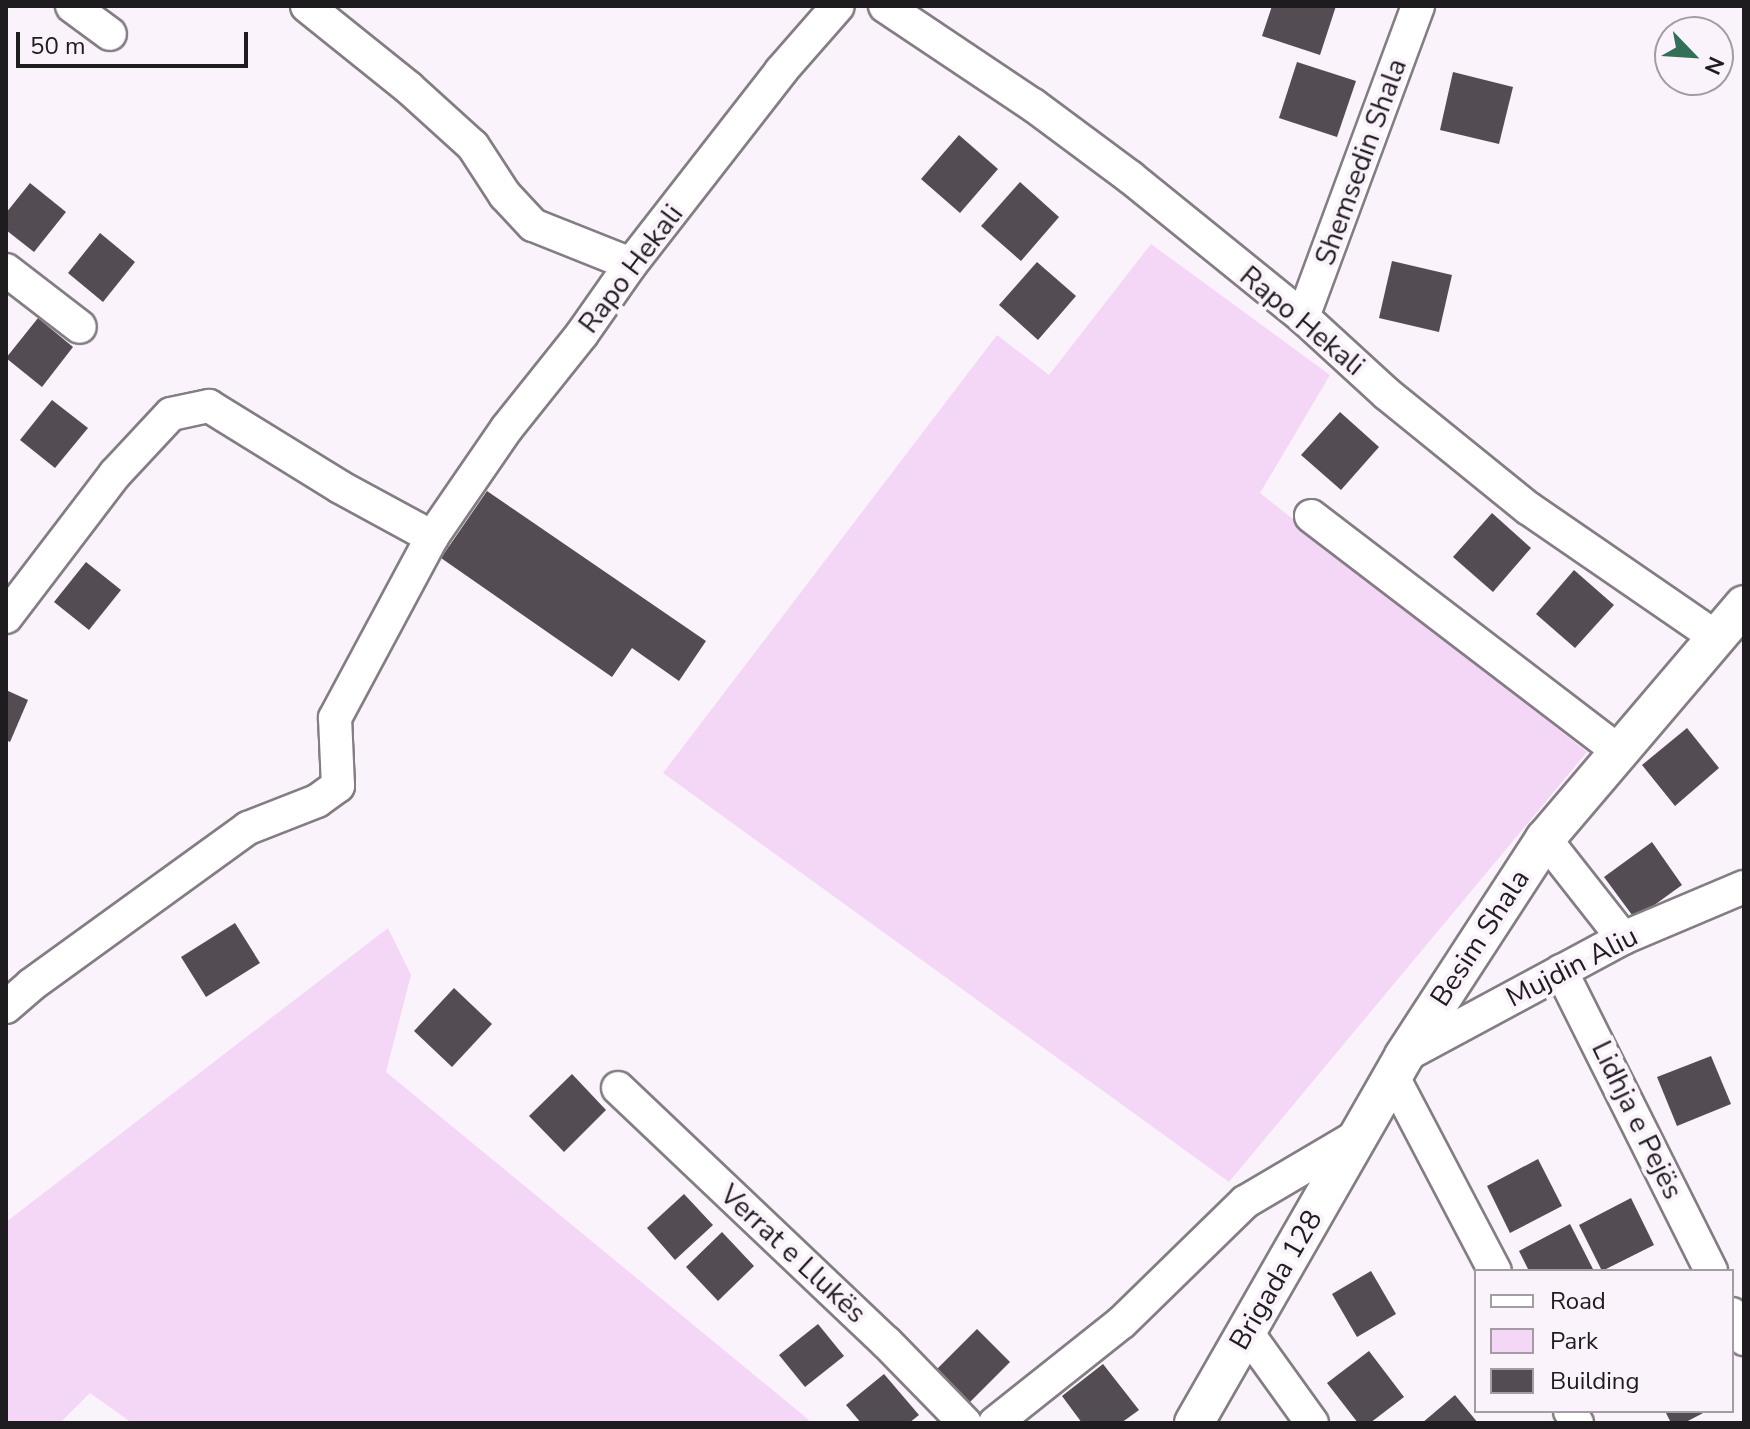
<!DOCTYPE html>
<html>
<head>
<meta charset="utf-8">
<style>
	body { margin:0 }
	#map { position:relative; width:1750px; height:1429px; overflow:hidden; background:#fbf3fb; font-family:"Nunito Sans",sans-serif }
	div>[style] { position:absolute }
	.green>* { inset:0; background:#f4d6f6 }
	.building>* { inset:0; background:#534c53 }
	.roads { filter:drop-shadow(2px 0 #847d84) drop-shadow(-2px 0 #847d84) drop-shadow(0 2px #847d84) drop-shadow(0 -2px #847d84) }
	.minor>* { height:32px; margin:-16px; padding:0 16px; transform-origin:16px; border-radius:16px; background:#fff }
	.tertiary>* { height:38px; margin:-19px; padding:0 19px; transform-origin:19px; border-radius:19px; background:#fff }
	span { translate:-50% -50%; white-space:nowrap; text-align:center; line-height:1.15; -webkit-text-stroke:8px #fbf3fb; paint-order:stroke }
	.street-label { font-size:28px; color:#1f1c1f }
	.frame { position:absolute; inset:0; border:8px solid #1f1c1f; pointer-events:none }
	.legend { position:absolute; left:1474px; top:1269px; width:260px; height:144px; box-sizing:border-box; background:#fbf3fb; border:2px solid #a39da3; margin:0; padding:10px 14px; list-style:none; font-size:24px; color:#1f1c1f }
	.legend li { display:flex; align-items:center; gap:16px; height:40px }
	.legend b { width:40px; border:2px solid #a39da3 }
	.north { position:absolute; left:1654px; top:16px; width:80px; height:80px; box-sizing:border-box; background:#fbf3fb; border:2px solid #a39da3; border-radius:50%; rotate:115deg; font-size:22px; font-weight:700; line-height:32px; text-align:center; color:#1f1c1f }
	.north::after { content:''; display:block; margin:auto; width:28px; height:36px; background:#346f58; clip-path:polygon(50% 0,100% 100%,50% 72%,0 100%) }
	.scale { position:absolute; left:16px; top:32px; width:232px; height:36px; box-sizing:border-box; border:4px solid #1f1c1f; border-top:0; padding-left:10px; font-size:24px; line-height:28px; white-space:nowrap; color:#1f1c1f; -webkit-text-stroke:6px #fbf3fb; paint-order:stroke }
</style>
</head>
<body>
<div id="map">
	<div class="green">
		<i style="clip-path:polygon(1151px 244px,1330px 375px,1260px 493px,1587px 752px,1229px 1182px,663px 773px,997px 335px,1049px 375px)"></i>
		<i style="clip-path:polygon(388px 928px,411px 975px,386px 1072px,809px 1420px,806px 1423px,132px 1423px,90px 1393px,60px 1423px,6px 1423px,6px 1222px)"></i>
	</div>
	<div class="building">
		<i style="clip-path:polygon(1272px 6px,1336px 6px,1320px 55px,1262px 36px)"></i>
		<i style="clip-path:polygon(1297px 62px,1356px 81px,1337px 137px,1279px 118px)"></i>
		<i style="clip-path:polygon(1453px 72px,1513px 87px,1499px 144px,1440px 130px)"></i>
		<i style="clip-path:polygon(959px 135px,998px 169px,960px 213px,921px 179px)"></i>
		<i style="clip-path:polygon(1020px 182px,1059px 217px,1021px 261px,981px 226px)"></i>
		<i style="clip-path:polygon(30px 183px,66px 212px,34px 252px,6px 230px,6px 213px)"></i>
		<i style="clip-path:polygon(100px 233px,135px 262px,103px 302px,68px 273px)"></i>
		<i style="clip-path:polygon(1392px 261px,1452px 275px,1439px 332px,1379px 318px)"></i>
		<i style="clip-path:polygon(1037px 262px,1076px 296px,1038px 340px,999px 305px)"></i>
		<i style="clip-path:polygon(38px 318px,73px 347px,42px 387px,6px 358px)"></i>
		<i style="clip-path:polygon(52px 400px,88px 428px,55px 468px,20px 440px)"></i>
		<i style="clip-path:polygon(1340px 412px,1379px 447px,1341px 490px,1301px 455px)"></i>
		<i style="clip-path:polygon(487px 491px,706px 641px,679px 681px,632px 648px,612px 677px,441px 558px)"></i>
		<i style="clip-path:polygon(1492px 513px,1531px 548px,1493px 592px,1453px 557px)"></i>
		<i style="clip-path:polygon(86px 562px,121px 590px,89px 630px,54px 602px)"></i>
		<i style="clip-path:polygon(1574px 570px,1614px 605px,1575px 648px,1536px 614px)"></i>
		<i style="clip-path:polygon(6px 690px,28px 700px,10px 742px,6px 740px)"></i>
		<i style="clip-path:polygon(1687px 728px,1719px 768px,1675px 806px,1642px 765px)"></i>
		<i style="clip-path:polygon(1652px 842px,1682px 885px,1635px 919px,1604px 877px)"></i>
		<i style="clip-path:polygon(235px 923px,260px 963px,206px 997px,181px 957px)"></i>
		<i style="clip-path:polygon(454px 988px,492px 1024px,452px 1067px,414px 1031px)"></i>
		<i style="clip-path:polygon(1711px 1056px,1731px 1104px,1677px 1126px,1657px 1077px)"></i>
		<i style="clip-path:polygon(572px 1074px,606px 1110px,564px 1152px,529px 1116px)"></i>
		<i style="clip-path:polygon(1538px 1159px,1562px 1206px,1510px 1233px,1487px 1186px)"></i>
		<i style="clip-path:polygon(684px 1194px,713px 1225px,675px 1260px,647px 1228px)"></i>
		<i style="clip-path:polygon(1631px 1198px,1654px 1245px,1602px 1271px,1579px 1225px)"></i>
		<i style="clip-path:polygon(1570px 1224px,1594px 1271px,1529px 1271px,1519px 1251px)"></i>
		<i style="clip-path:polygon(722px 1232px,754px 1266px,718px 1301px,686px 1267px)"></i>
		<i style="clip-path:polygon(1371px 1271px,1396px 1314px,1357px 1337px,1332px 1294px)"></i>
		<i style="clip-path:polygon(818px 1324px,844px 1356px,805px 1387px,779px 1355px)"></i>
		<i style="clip-path:polygon(977px 1329px,1010px 1362px,970px 1402px,937px 1369px)"></i>
		<i style="clip-path:polygon(1369px 1351px,1404px 1397px,1370px 1423px,1358px 1423px,1327px 1383px)"></i>
		<i style="clip-path:polygon(1103px 1364px,1139px 1410px,1121px 1423px,1082px 1423px,1062px 1396px)"></i>
		<i style="clip-path:polygon(884px 1374px,919px 1415px,909px 1423px,861px 1423px,846px 1405px)"></i>
		<i style="clip-path:polygon(1455px 1395px,1478px 1423px,1422px 1423px)"></i>
		<i style="clip-path:polygon(1665px 1411px,1707px 1411px,1684px 1423px,1671px 1423px)"></i>
	</div>
	<div class="roads">
		<div class="minor">
			<i style="left:72px;top:6px;width:47px;rotate:36.4deg"></i>
			<i style="left:307px;top:6px;width:131px;rotate:38.8deg"></i>
			<i style="left:409px;top:88px;width:86px;rotate:42.2deg"></i>
			<i style="left:473px;top:146px;width:59px;rotate:56.9deg"></i>
			<i style="left:505px;top:195px;width:41px;rotate:47deg"></i>
			<i style="left:533px;top:225px;width:105px;rotate:21.7deg"></i>
			<i style="left:885px;top:6px;width:178px;rotate:33.8deg"></i>
			<i style="left:1033px;top:105px;width:121px;rotate:36.6deg"></i>
			<i style="left:1130px;top:177px;width:223px;rotate:39deg"></i>
			<i style="left:1303px;top:317px;width:114px;rotate:42.5deg"></i>
			<i style="left:1387px;top:394px;width:181px;rotate:39deg"></i>
			<i style="left:1528px;top:508px;width:229px;rotate:34.5deg"></i>
			<i style="left:6px;top:270px;width:93px;rotate:37.6deg"></i>
			<i style="left:1303px;top:317px;width:332px;rotate:-69.7deg"></i>
			<i style="left:1311px;top:516px;width:389px;rotate:37.4deg"></i>
			<i style="left:6px;top:617px;width:180px;rotate:-52.7deg"></i>
			<i style="left:115px;top:474px;width:82px;rotate:-47deg"></i>
			<i style="left:171px;top:414px;width:39px;rotate:-12deg"></i>
			<i style="left:209px;top:406px;width:154px;rotate:31.7deg"></i>
			<i style="left:340px;top:487px;width:105px;rotate:28.5deg"></i>
			<i style="left:432px;top:537px;width:132px;rotate:-55.5deg"></i>
			<i style="left:507px;top:428px;width:120px;rotate:-51.4deg"></i>
			<i style="left:582px;top:334px;width:85px;rotate:-55deg"></i>
			<i style="left:631px;top:264px;width:244px;rotate:-52.1deg"></i>
			<i style="left:781px;top:71px;width:86px;rotate:-48.8deg"></i>
			<i style="left:1545px;top:839px;width:126px;rotate:51.8deg"></i>
			<i style="left:1561px;top:971px;width:335px;rotate:63.4deg"></i>
			<i style="left:6px;top:1007px;width:33px;rotate:-41deg"></i>
			<i style="left:31px;top:985px;width:268px;rotate:-35.9deg"></i>
			<i style="left:248px;top:828px;width:74px;rotate:-21.4deg"></i>
			<i style="left:317px;top:801px;width:26px;rotate:-36deg"></i>
			<i style="left:338px;top:786px;width:68px;rotate:-92.5deg"></i>
			<i style="left:335px;top:718px;width:205px;rotate:-61.8deg"></i>
			<i style="left:1404px;top:1056px;width:249px;rotate:-28.3deg"></i>
			<i style="left:1623px;top:938px;width:131px;rotate:-22.9deg"></i>
			<i style="left:1392px;top:1075px;width:221px;rotate:62.3deg"></i>
			<i style="left:618px;top:1088px;width:369px;rotate:43.5deg"></i>
			<i style="left:886px;top:1342px;width:113px;rotate:45.7deg"></i>
			<i style="left:1732px;top:1314px;width:28px;rotate:64deg"></i>
			<i style="left:1246px;top:1331px;width:113px;rotate:54.3deg"></i>
			<i style="left:1570px;top:1411px;width:14px;rotate:60deg"></i>
			<i style="left:995px;top:1423px;width:162px;rotate:-38.5deg"></i>
			<i style="left:1122px;top:1322px;width:172px;rotate:-44.3deg"></i>
			<i style="left:1245px;top:1202px;width:130px;rotate:-30.5deg"></i>
		</div>
		<div class="tertiary">
			<i style="left:1194px;top:1423px;width:423px;rotate:-60.2deg"></i>
			<i style="left:1404px;top:1056px;width:259px;rotate:-57deg"></i>
			<i style="left:1545px;top:839px;width:307px;rotate:-49.6deg"></i>
		</div>
	</div>
	<div class="street-label">
		<span style="left:1361px;top:162px;rotate:-70deg">Shemsedin Shala</span>
		<span style="left:631px;top:269px;rotate:-53deg">Rapo Hekali</span>
		<span style="left:1302px;top:321px;rotate:40deg">Rapo Hekali</span>
		<span style="left:1480px;top:938px;rotate:-57deg">Besim Shala</span>
		<span style="left:1572px;top:967px;rotate:-27deg">Mujdin Aliu</span>
		<span style="left:1637px;top:1120px;rotate:64deg">Lidhja e Pejës</span>
		<span style="left:793px;top:1254px;rotate:43deg">Verrat e Llukës</span>
		<span style="left:1276px;top:1280px;rotate:-60deg">Brigada 128</span>
	</div>
	<div class="frame"></div>
	<ul class="legend">
	<li><b style="height:10px;background:#fff"></b>Road</li>
	<li><b style="height:22px;background:#f4d6f6"></b>Park</li>
	<li><b style="height:22px;background:#534c53"></b>Building</li>
	</ul>
	<div class="north">N</div>
	<div class="scale">50 m</div>
</div>
</body>
</html>
